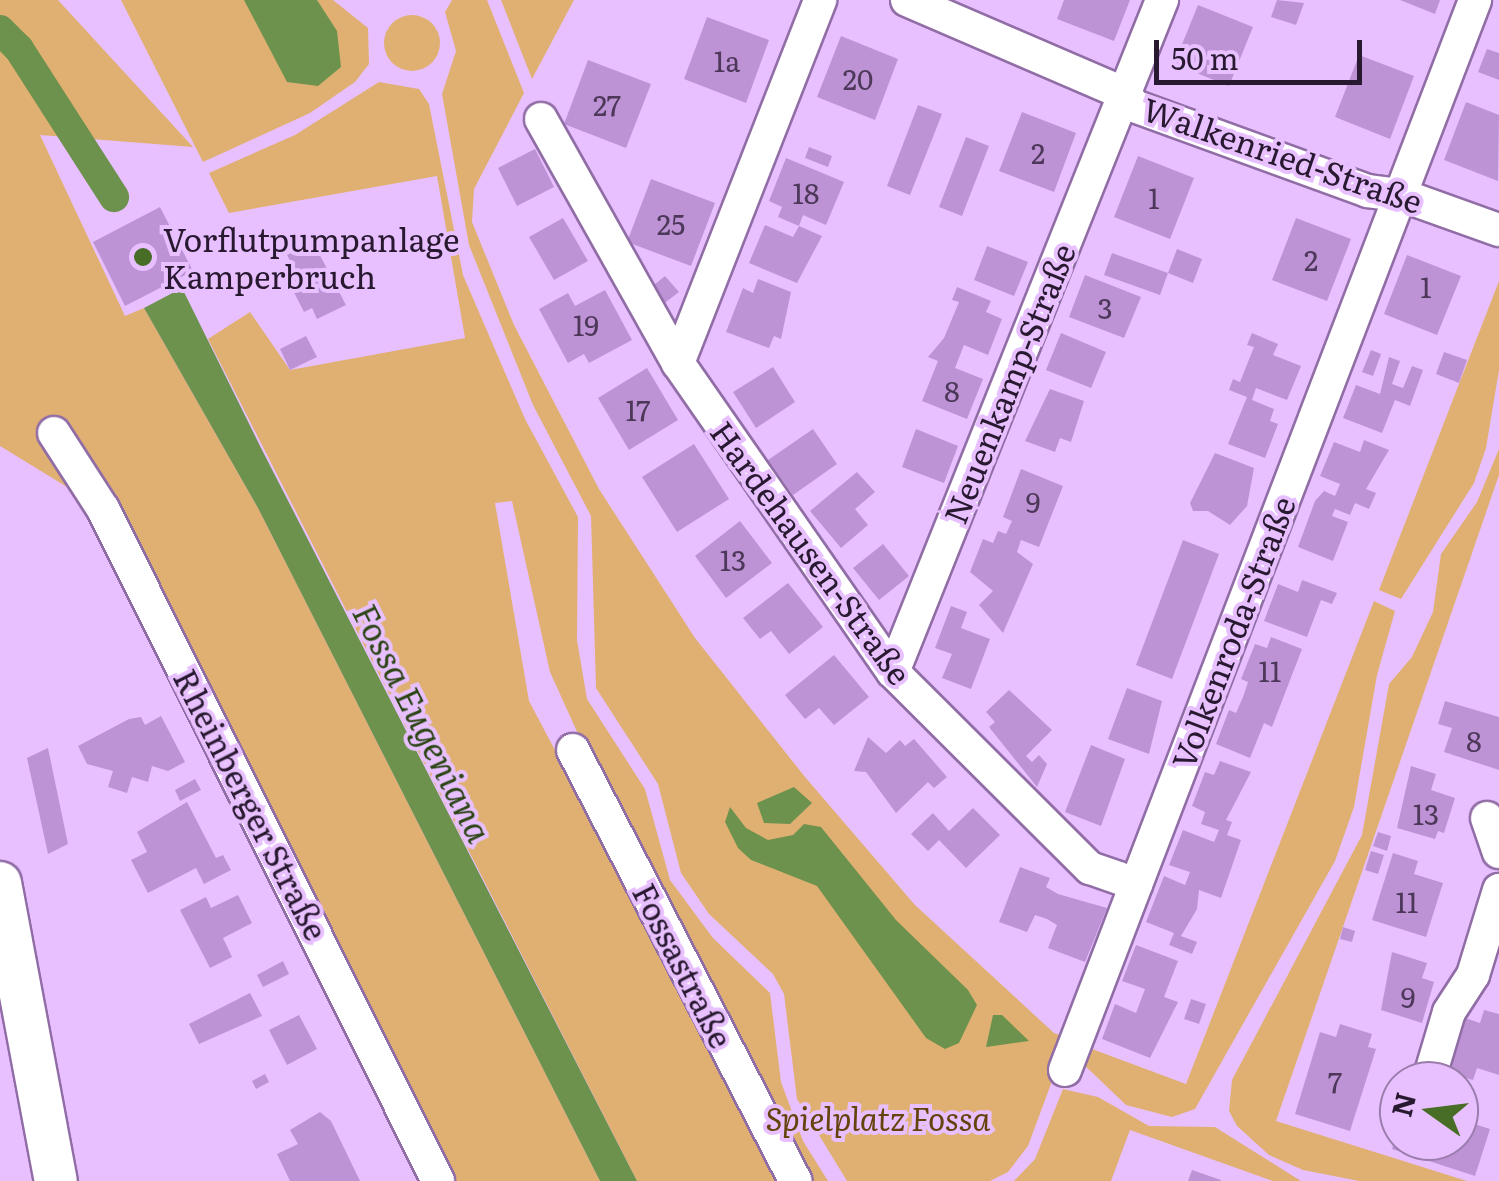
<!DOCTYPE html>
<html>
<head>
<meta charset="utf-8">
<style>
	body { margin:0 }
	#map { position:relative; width:1499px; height:1181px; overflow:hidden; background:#e8c0ff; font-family:Literata,serif }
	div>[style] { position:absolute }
	.green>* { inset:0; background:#e0b072 }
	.round { border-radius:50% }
	.water>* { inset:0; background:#6c924e }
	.canal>* { height:30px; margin:-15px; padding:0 15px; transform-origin:15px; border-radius:15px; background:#6c924e }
	.building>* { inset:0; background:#bd93d6 }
	.roads { filter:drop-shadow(2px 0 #916da6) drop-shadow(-2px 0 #916da6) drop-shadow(0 2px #916da6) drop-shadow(0 -2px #916da6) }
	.minor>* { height:32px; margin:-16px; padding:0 16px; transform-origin:16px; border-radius:16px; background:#fff }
	.major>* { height:42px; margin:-21px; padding:0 21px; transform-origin:21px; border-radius:21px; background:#fff }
	.dots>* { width:28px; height:28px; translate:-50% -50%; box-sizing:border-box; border:5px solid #e8c0ff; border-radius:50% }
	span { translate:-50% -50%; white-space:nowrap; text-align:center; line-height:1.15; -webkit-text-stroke:8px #e8c0ff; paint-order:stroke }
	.number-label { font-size:28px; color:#4d385a }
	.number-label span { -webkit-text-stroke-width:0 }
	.street-label { font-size:32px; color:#281930 }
	.poi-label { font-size:32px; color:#281930 }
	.left { translate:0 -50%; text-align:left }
	.park-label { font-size:32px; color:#65430d; font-style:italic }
	.water-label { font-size:35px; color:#2c4514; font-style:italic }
	.north { position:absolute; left:1379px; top:1061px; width:100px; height:100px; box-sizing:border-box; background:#e8c0ff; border:2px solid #9b7dac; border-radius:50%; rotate:284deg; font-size:28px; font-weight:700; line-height:40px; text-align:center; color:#281930 }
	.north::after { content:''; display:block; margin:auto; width:35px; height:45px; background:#486d27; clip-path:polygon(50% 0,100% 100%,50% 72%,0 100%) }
	.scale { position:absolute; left:1154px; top:40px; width:208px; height:45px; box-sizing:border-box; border:5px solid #281930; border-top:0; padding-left:12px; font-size:30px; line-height:35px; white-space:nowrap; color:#281930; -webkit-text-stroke:8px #e8c0ff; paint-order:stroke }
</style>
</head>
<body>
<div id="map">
	<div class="green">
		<i style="clip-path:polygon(0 0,58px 0,193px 147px,40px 135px,125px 316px,144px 308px,258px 508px,600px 1181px,438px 1181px,103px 509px,0 446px)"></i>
		<i style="clip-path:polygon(121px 0,333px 0,368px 28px,369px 64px,355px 82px,310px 113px,203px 162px)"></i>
		<i style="clip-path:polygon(452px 0,487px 0,524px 93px,474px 189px,472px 222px,514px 325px,599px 489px,695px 638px,805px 777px,915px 905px,1054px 1033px,1068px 1038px,1028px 1146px,1008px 1172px,990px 1181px,847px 1181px,797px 1099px,784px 994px,773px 974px,709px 914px,681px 873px,658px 784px,596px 688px,591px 516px,533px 405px,469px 245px,442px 94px,456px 51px,445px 12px)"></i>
		<i style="clip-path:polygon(501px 0,574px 0,532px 79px)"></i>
		<i class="round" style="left:384px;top:15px;width:56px;height:56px"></i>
		<i style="clip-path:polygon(379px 82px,419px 89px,429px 104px,463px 275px,525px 419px,578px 517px,577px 640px,587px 699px,645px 789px,670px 880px,713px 938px,770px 993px,781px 1082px,803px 1141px,828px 1181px,802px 1181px,617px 820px,550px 672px,512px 501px,495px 503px,529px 701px,783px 1181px,637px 1181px,208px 339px,250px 312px,290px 370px,465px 338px,437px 176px,229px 213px,209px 173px,295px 135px)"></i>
		<i style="clip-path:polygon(1499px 281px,1499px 370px,1486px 448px,1474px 483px,1401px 599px,1379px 590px)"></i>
		<i style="clip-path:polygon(1499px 449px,1499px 475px,1276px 1121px,1467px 1181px,1359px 1181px,1303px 1170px,1269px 1155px,1237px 1126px,1229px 1111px,1232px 1080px,1362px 835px,1389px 684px,1412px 657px,1433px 612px,1441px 554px,1477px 502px)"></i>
		<i style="clip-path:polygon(1374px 601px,1395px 611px,1377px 675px,1354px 807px,1335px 861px,1195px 1109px,1172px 1117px,1126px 1105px,1080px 1061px,1084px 1046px,1186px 1084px)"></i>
		<i style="clip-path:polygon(1063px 1089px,1098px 1097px,1149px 1126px,1215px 1127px,1301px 1181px,1273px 1181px,1130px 1130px,1111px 1181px,1014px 1181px,1035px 1159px)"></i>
	</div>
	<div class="water">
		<i style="clip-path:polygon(244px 0,317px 0,337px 31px,341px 67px,318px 86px,287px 82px)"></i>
		<i style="clip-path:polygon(182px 288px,261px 448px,637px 1181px,600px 1181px,258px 508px,144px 308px)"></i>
		<i style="clip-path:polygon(794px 787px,812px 803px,790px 824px,764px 823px,757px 803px)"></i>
		<i style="clip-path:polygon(730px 807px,746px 828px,768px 840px,793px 835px,804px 824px,821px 827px,896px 920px,968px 990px,977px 1005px,959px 1043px,945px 1049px,926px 1038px,817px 886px,751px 860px,738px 848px,725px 822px)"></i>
		<i style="clip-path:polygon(993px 1015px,1002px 1015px,1029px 1041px,986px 1047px)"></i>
	</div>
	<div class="canal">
		<i style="left:0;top:30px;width:27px;rotate:45deg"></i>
		<i style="left:19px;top:49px;width:176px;rotate:57.3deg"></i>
	</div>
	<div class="building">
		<i style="clip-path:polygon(1064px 0,1130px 0,1114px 41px,1057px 19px)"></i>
		<i style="clip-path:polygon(1277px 0,1304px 3px,1296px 25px,1271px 17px)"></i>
		<i style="clip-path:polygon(1400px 0,1440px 0,1435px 14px)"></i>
		<i style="clip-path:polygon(1198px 5px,1253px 27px,1229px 86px,1174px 64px)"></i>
		<i style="clip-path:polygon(707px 17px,769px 40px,746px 103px,684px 79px)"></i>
		<i style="clip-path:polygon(841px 36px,898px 59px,875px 120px,817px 97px)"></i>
		<i style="clip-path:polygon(1487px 49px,1499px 53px,1499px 80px,1478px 72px)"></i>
		<i style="clip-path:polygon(1359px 55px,1414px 76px,1390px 139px,1335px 117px)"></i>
		<i style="clip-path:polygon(588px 60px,651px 84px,626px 148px,564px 124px)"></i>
		<i style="clip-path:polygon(1466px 102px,1499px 115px,1498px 181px,1444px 160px)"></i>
		<i style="clip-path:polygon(918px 105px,942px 114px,910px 195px,887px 186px)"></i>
		<i style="clip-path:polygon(1022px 112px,1076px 133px,1054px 192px,999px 171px)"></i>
		<i style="clip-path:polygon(966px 137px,989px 146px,962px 216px,939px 207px)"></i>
		<i style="clip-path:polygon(809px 147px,832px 156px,828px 167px,805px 158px)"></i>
		<i style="clip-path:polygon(535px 149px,554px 187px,517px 206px,498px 168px)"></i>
		<i style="clip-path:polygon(1138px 156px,1194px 178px,1170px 239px,1114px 217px)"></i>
		<i style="clip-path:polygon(786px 158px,844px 182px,826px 225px,803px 215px,799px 226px,778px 217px,782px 207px,769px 201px)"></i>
		<i style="clip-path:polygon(651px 179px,715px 203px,691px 266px,627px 242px)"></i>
		<i style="clip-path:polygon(160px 207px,193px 271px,125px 306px,93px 242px)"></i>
		<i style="clip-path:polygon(563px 218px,588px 261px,554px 280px,529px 237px)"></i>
		<i style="clip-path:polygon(1296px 218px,1351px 239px,1327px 301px,1272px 280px)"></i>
		<i style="clip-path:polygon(765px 225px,793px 237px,799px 226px,822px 236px,797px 283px,749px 263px)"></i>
		<i style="clip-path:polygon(313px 242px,346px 305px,317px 319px,312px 308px,304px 312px,282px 269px,292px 264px,287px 255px)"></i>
		<i style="clip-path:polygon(987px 246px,1028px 262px,1014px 296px,974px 280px)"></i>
		<i style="clip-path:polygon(1177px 249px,1202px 259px,1193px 283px,1168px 273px,1160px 295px,1104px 275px,1112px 253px,1168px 273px)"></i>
		<i style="clip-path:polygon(1407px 255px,1461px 276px,1437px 335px,1384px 314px)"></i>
		<i style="clip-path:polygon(1085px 275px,1141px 297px,1124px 338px,1069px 317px)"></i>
		<i style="clip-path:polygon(665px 276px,679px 292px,662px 305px,649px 289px)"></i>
		<i style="clip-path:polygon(758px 279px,791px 292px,781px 339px,774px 336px,769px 348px,726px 332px,743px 288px,753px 293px)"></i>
		<i style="clip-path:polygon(957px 287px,991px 301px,986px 312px,1002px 319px,988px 355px,964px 345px,955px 368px,983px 379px,967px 419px,922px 401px,938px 361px,928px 357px,944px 338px,959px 302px,952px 300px)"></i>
		<i style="clip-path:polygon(605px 290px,632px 340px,589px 363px,584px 354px,568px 363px,539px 309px,568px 293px,575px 306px)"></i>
		<i style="clip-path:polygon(1061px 333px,1106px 352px,1091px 388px,1046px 370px)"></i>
		<i style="clip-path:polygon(1252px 333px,1278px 344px,1273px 355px,1301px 366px,1287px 400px,1256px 388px,1252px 400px,1274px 409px,1270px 421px,1278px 424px,1265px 458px,1228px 444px,1247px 397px,1229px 390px,1233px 379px,1240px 382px,1254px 347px,1247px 345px)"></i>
		<i style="clip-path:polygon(306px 336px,317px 357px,290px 370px,280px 349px)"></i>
		<i style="clip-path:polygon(1371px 350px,1381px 354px,1373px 376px,1362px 372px)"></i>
		<i style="clip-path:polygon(1444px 352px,1467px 360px,1459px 383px,1436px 374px)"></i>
		<i style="clip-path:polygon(1389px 357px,1400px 361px,1392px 384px,1403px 388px,1412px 366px,1423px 370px,1410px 406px,1395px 400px,1382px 433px,1343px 418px,1356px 385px,1380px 394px)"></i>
		<i style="clip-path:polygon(773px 367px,795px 402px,756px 428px,733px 392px)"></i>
		<i style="clip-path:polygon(647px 368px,678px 420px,629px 450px,598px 398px)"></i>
		<i style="clip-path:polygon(1050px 389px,1084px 401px,1071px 442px,1060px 438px,1055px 452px,1025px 441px)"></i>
		<i style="clip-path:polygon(813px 429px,837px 464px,793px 495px,768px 460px)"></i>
		<i style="clip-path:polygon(916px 429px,958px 446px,944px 483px,902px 467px)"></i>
		<i style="clip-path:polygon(1364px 440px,1389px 450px,1366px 489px,1376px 493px,1369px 509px,1355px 503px,1350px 515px,1335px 509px,1332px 516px,1348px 522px,1333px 561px,1298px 547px,1315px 501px,1324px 491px,1335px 496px,1340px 484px,1320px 476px,1334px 442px,1360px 452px)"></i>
		<i style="clip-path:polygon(694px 444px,729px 499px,677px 532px,642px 477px)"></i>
		<i style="clip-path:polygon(1215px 453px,1254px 468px,1247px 506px,1230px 525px,1208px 511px,1193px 511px,1190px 503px)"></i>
		<i style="clip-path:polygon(1021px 469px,1063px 486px,1039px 547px,1021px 540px,1017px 552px,1033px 564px,1003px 633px,979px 605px,993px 591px,970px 572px,983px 539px,993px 543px,998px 531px,1006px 534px,1012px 521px,1003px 517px)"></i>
		<i style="clip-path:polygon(857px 472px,875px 492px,855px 509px,868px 525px,841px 548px,810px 511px)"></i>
		<i style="clip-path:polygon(740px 521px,772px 563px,726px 598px,695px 556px)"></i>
		<i style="clip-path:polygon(1183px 540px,1219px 554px,1172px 679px,1136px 665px)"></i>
		<i style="clip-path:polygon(883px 544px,909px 576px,879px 600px,853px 568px)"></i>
		<i style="clip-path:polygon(1302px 580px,1337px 593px,1332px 604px,1321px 600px,1307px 637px,1264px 621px,1278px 584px,1298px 592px)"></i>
		<i style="clip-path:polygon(788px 583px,823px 627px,789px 654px,771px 631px,760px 639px,743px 618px)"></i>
		<i style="clip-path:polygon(951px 606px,967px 612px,961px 628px,990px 639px,971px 689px,942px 678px,952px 654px,935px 648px)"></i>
		<i style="clip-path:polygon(1271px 637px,1302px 649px,1272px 727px,1264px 723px,1250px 758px,1216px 744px,1229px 710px,1236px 713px,1243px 697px,1248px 682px,1241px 679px,1255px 644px,1267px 648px)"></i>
		<i style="clip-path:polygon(834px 655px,869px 697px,834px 725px,819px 708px,805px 719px,785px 695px)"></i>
		<i style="clip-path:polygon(1127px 688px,1162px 701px,1149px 754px,1108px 739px)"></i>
		<i style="clip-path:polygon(1009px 690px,1052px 730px,1026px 756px,1032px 762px,1039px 755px,1047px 764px,1037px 787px,989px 727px,995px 722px,986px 712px)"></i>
		<i style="clip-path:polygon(1445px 701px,1499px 717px,1499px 770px,1444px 752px,1452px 728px,1438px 724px)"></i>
		<i style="clip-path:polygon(161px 716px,185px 762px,168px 771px,152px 766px,148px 782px,132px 777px,127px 793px,108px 787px,113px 771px,87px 764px,78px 746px,129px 719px,141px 717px,145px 725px)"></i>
		<i style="clip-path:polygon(868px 737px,886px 753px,900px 740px,905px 746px,914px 739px,947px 777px,934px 788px,928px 782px,896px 813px,866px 772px,854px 771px)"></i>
		<i style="clip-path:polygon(1091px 745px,1125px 759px,1101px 826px,1065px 812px)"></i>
		<i style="clip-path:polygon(48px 748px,68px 844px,48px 854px,27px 758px)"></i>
		<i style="clip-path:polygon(1220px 761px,1251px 772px,1226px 820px,1232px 822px,1227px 835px,1241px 840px,1221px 898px,1199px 890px,1197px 909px,1181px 936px,1197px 942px,1192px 954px,1169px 945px,1174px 933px,1146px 922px,1164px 876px,1185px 885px,1190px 872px,1169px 865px,1183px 830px,1214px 842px,1219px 830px,1201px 824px,1205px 812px,1192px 806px,1205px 772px,1214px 775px)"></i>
		<i style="clip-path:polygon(1411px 766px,1436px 774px,1431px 790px,1455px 798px,1444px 833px,1438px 831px,1435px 839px,1397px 828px)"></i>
		<i style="clip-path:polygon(195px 779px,201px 790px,180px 801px,175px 790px)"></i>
		<i style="clip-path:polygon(187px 802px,216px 858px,223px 855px,231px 870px,204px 884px,196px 868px,148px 893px,131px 860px,147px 852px,137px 832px)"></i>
		<i style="clip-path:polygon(973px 808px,1000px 835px,966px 868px,939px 840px,928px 851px,911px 834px,933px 813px,949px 831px)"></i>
		<i style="clip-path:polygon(1378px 832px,1391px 836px,1387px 851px,1373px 846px)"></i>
		<i style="clip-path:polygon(1371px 851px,1384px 855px,1378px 874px,1365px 870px)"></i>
		<i style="clip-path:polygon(1393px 853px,1418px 861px,1414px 874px,1443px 883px,1426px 937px,1372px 920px)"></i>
		<i style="clip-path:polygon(1020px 867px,1050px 878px,1046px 887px,1058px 894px,1107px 908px,1085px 962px,1048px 948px,1057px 925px,1047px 919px,1035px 915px,1027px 932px,999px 922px)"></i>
		<i style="clip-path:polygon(238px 895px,252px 923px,223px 938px,232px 957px,210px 968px,180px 910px,206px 897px,211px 908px)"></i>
		<i style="clip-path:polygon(1343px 927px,1355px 931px,1352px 942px,1340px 939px)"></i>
		<i style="clip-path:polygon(1136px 945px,1178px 961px,1164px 997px,1178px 1002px,1150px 1058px,1102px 1039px,1115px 1004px,1136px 1013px,1145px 989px,1122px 981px)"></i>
		<i style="clip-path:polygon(1392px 952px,1427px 963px,1422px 978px,1434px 982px,1422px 1023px,1381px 1010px)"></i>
		<i style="clip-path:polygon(283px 961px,289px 974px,263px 987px,257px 975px)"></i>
		<i style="clip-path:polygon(250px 993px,262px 1016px,199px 1044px,189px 1024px)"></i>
		<i style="clip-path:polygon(1191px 999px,1206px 1004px,1199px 1024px,1184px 1019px)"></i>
		<i style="clip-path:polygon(1484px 1010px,1499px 1014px,1499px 1075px,1477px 1068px,1473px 1080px,1445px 1072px,1462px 1017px,1480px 1023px)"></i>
		<i style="clip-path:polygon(299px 1015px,317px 1049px,287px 1065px,269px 1030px)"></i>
		<i style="clip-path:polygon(1340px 1024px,1372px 1034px,1368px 1047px,1376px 1049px,1350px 1131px,1295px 1114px,1320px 1032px,1336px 1037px)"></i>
		<i style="clip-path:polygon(265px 1074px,269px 1082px,256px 1089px,252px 1081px)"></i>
		<i style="clip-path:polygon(320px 1112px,331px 1121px,360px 1181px,290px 1181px,277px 1154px,298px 1144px,290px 1130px)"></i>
		<i style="clip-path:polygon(1459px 1119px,1490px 1129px,1475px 1176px,1392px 1149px,1398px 1130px,1399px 1141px,1459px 1141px)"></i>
		<i style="clip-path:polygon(1192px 1170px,1221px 1180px,1221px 1181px,1188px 1181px)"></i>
	</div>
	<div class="roads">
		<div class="minor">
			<i style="left:907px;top:0;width:237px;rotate:23.3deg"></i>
			<i style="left:1125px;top:94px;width:15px;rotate:53deg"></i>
			<i style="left:1134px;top:106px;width:248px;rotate:20deg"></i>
			<i style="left:1367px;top:191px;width:34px;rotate:7deg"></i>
			<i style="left:1401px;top:195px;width:104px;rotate:19.7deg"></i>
			<i style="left:541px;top:119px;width:280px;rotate:60.7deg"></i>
			<i style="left:678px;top:363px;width:376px;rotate:55.2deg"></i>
			<i style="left:893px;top:672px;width:278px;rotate:44.9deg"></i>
			<i style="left:1090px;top:868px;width:49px;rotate:19.2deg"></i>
			<i style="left:678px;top:363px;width:390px;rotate:-68.6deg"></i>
			<i style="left:54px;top:433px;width:90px;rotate:57.2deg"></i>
			<i style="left:103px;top:509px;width:751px;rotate:63.5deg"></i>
			<i style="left:893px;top:672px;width:724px;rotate:-68.18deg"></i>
			<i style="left:573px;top:750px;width:485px;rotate:62.7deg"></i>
			<i style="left:1487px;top:818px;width:36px;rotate:71deg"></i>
			<i style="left:1432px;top:1069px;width:59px;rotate:-73.4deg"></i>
			<i style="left:1449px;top:1012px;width:44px;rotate:-57deg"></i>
			<i style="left:1473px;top:975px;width:89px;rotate:-73deg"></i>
			<i style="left:1065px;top:1070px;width:1146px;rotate:-69.03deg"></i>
		</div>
		<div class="major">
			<i style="left:0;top:883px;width:303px;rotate:79.4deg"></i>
		</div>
	</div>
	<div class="dots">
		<i style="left:143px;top:257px;background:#486d27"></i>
	</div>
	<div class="number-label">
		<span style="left:727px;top:60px">1a</span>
		<span style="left:858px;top:78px">20</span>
		<span style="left:607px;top:104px">27</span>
		<span style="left:1038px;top:152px">2</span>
		<span style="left:806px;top:192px">18</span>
		<span style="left:1154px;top:197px">1</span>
		<span style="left:671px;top:223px">25</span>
		<span style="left:1311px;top:259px">2</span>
		<span style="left:1426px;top:286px">1</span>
		<span style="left:1105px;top:307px">3</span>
		<span style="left:586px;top:324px">19</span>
		<span style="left:952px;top:390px">8</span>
		<span style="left:638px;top:409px">17</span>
		<span style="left:1033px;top:501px">9</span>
		<span style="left:733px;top:559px">13</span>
		<span style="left:1270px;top:670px">11</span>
		<span style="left:1474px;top:740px">8</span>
		<span style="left:1426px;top:813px">13</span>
		<span style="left:1407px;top:901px">11</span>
		<span style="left:1408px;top:996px">9</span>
		<span style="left:1335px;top:1081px">7</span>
	</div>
	<div class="street-label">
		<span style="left:1283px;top:154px;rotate:19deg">Walkenried-Straße</span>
		<span style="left:1008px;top:383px;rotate:-68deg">Neuenkamp-Straße</span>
		<span style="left:812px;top:552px;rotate:54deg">Hardehausen-Straße</span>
		<span style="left:1232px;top:632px;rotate:-69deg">Volkenroda-Straße</span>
		<span style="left:252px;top:804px;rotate:63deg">Rheinberger Straße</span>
		<span style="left:684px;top:965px;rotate:63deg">Fossastraße</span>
	</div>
	<div class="poi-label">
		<span class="left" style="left:163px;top:257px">Vorflutpumpanlage<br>Kamperbruch</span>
	</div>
	<div class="park-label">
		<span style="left:878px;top:1117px">Spielplatz Fossa</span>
	</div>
	<div class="water-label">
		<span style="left:424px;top:722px;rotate:63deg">Fossa Eugeniana</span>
	</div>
	<div class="north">N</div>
	<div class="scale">50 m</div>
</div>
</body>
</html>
